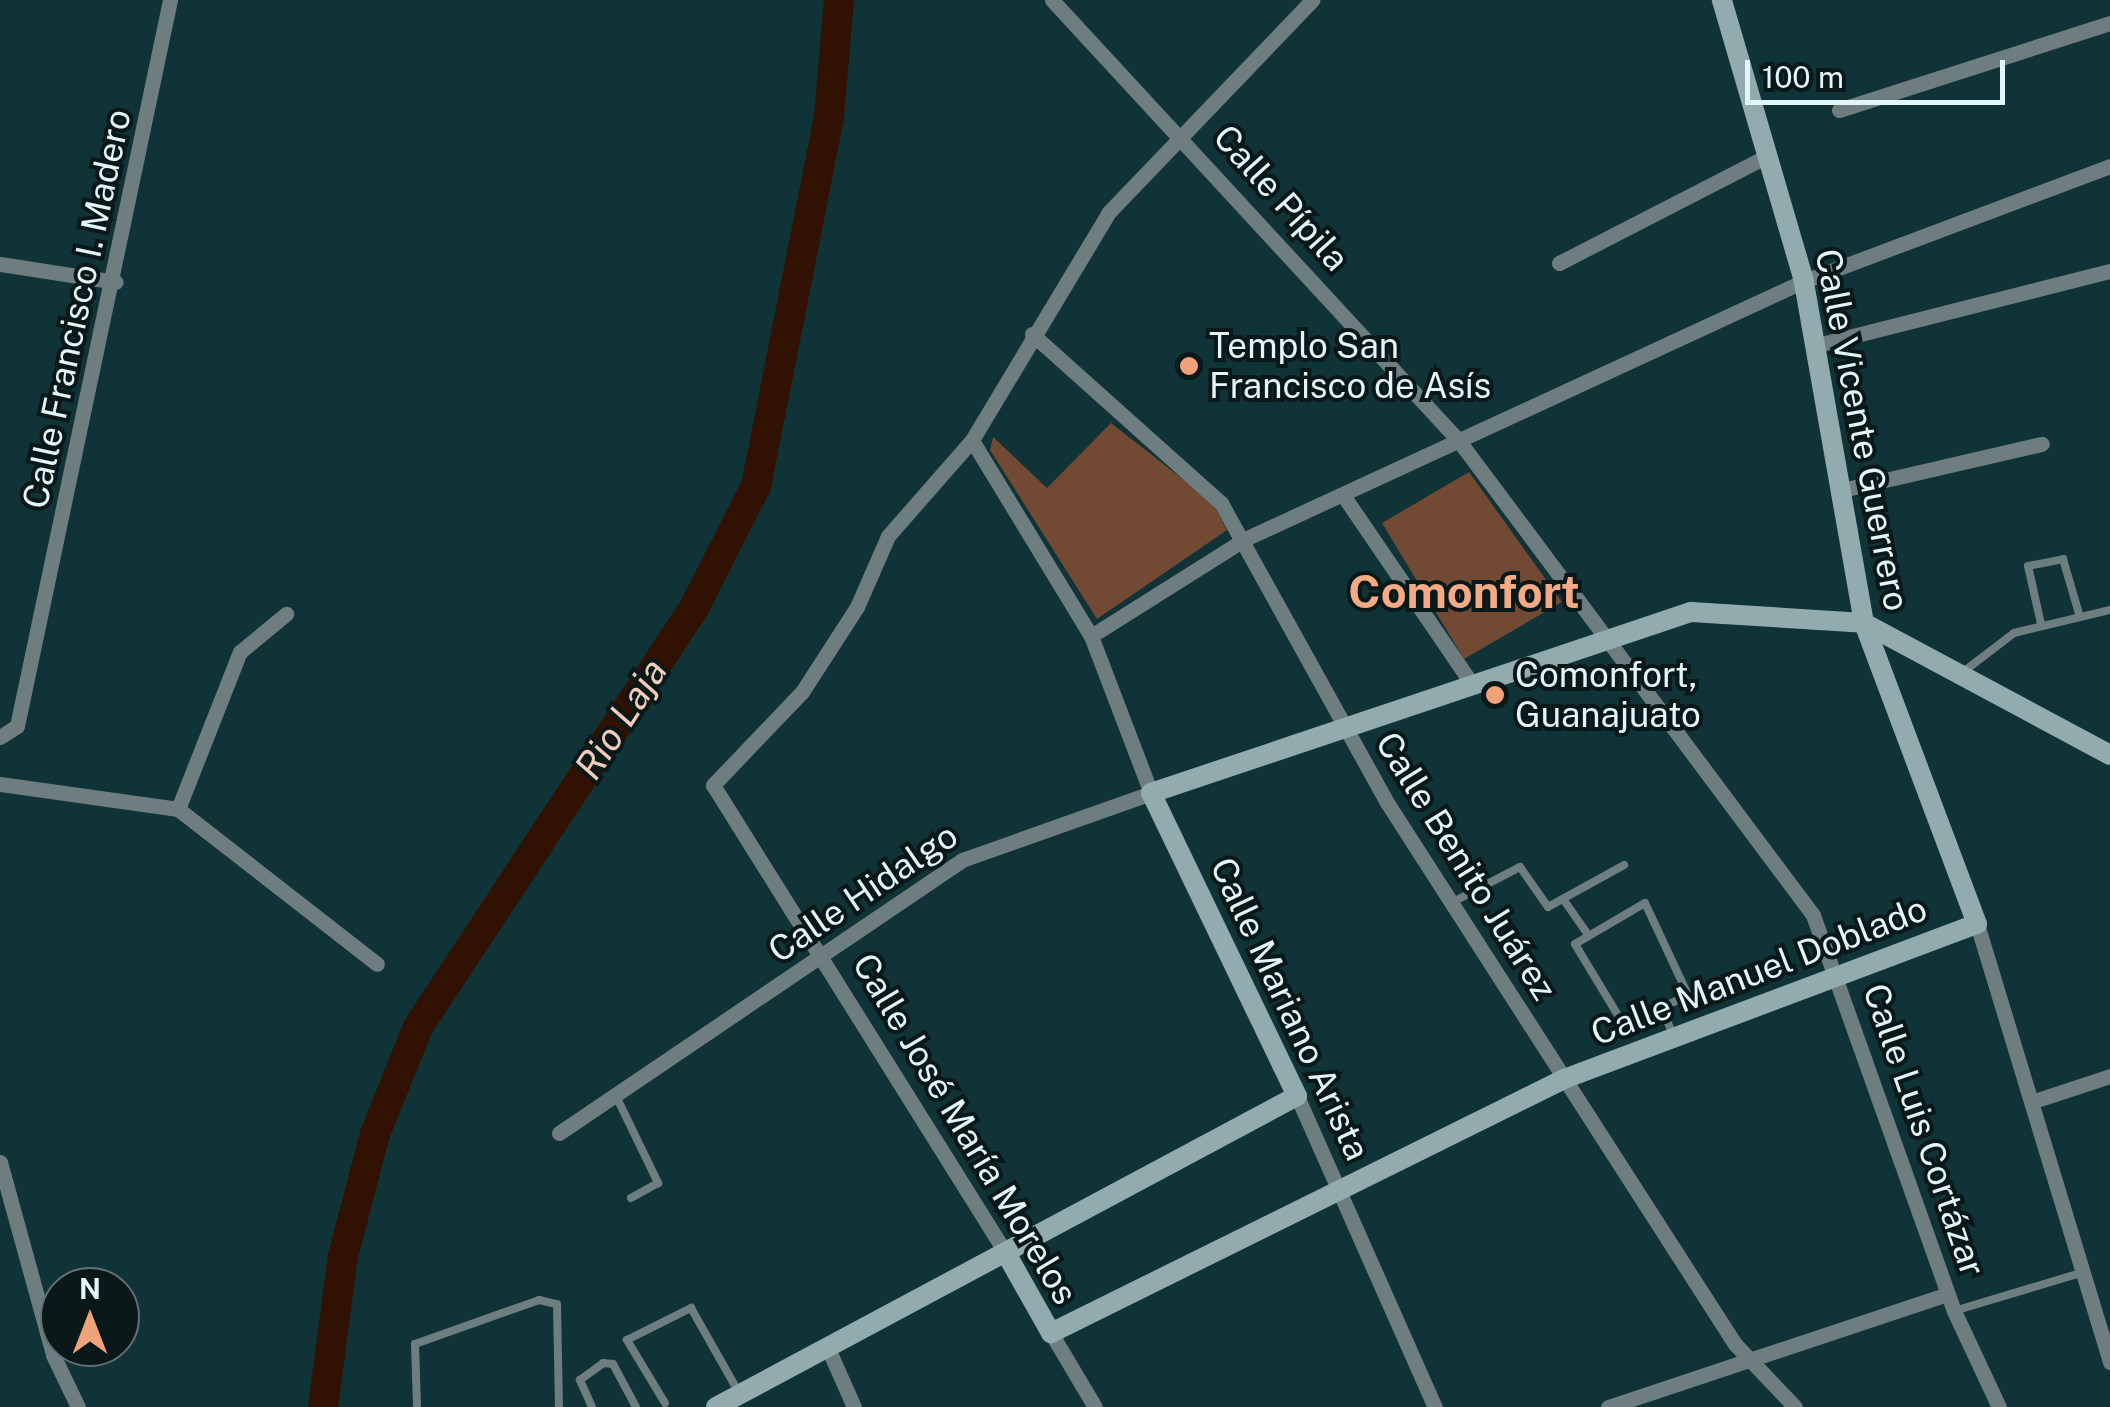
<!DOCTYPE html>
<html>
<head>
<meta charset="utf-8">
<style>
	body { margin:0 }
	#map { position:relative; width:2110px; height:1407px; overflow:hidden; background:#0f3337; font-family:"Public Sans",sans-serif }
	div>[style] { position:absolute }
	.green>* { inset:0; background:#724933 }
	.river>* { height:30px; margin:-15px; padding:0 15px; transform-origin:15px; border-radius:15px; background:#311202 }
	.lane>* { height:8px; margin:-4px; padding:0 4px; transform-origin:4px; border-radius:4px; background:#6e7d7f }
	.street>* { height:15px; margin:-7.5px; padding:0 7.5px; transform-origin:7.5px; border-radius:7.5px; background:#6e7d7f }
	.secondary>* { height:20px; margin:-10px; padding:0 10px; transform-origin:10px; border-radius:10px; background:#92abae }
	.dots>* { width:28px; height:28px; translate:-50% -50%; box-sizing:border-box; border:5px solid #0a181a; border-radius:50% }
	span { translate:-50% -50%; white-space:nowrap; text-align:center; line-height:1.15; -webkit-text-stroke:8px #0a181a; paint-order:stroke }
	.street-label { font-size:35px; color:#e2f5f8 }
	.poi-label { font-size:35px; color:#e2f5f8 }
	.left { translate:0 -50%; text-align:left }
	.water-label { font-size:38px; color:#f2ccb9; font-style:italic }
	.district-label { font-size:45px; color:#f3aa85; font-weight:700 }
	.north { position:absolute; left:40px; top:1267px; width:100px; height:100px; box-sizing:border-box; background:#0a181a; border:2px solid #607073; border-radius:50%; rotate:0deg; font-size:28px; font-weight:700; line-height:40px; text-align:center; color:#e2f5f8 }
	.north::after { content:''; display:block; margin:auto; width:35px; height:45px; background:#f0a279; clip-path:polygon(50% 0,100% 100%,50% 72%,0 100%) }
	.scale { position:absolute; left:1745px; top:60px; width:260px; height:45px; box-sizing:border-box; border:5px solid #e2f5f8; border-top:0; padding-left:12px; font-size:30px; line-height:35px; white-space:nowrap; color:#e2f5f8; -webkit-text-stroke:8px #0a181a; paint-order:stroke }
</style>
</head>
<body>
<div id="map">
	<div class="green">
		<i style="clip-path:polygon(1111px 423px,1212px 502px,1227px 530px,1097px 619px,990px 450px,993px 437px,1047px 488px)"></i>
		<i style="clip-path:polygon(1469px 472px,1562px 602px,1464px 659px,1382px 523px)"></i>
	</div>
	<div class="river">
		<i style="left:323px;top:1407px;width:152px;rotate:-82.5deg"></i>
		<i style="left:343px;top:1256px;width:126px;rotate:-75.3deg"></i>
		<i style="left:375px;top:1134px;width:115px;rotate:-68.1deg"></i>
		<i style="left:418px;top:1027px;width:502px;rotate:-56.63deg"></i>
		<i style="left:694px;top:608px;width:137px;rotate:-63.1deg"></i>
		<i style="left:756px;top:486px;width:377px;rotate:-78.8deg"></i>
		<i style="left:829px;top:116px;width:116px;rotate:-85.1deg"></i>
	</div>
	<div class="lane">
		<i style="left:2041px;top:624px;width:59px;rotate:-102.6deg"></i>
		<i style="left:2028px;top:566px;width:36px;rotate:-11deg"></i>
		<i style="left:2063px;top:559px;width:60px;rotate:73.7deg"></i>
		<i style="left:1963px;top:672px;width:64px;rotate:-37.4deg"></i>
		<i style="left:2014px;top:633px;width:99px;rotate:-13.5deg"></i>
		<i style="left:1563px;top:899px;width:45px;rotate:54.9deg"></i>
		<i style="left:1451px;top:903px;width:78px;rotate:-27.6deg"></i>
		<i style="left:1520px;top:867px;width:49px;rotate:55deg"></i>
		<i style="left:1548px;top:907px;width:87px;rotate:-28.9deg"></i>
		<i style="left:1661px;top:1008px;width:41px;rotate:160.3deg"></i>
		<i style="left:1622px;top:1022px;width:91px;rotate:-121.1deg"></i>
		<i style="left:1575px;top:944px;width:81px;rotate:-30.4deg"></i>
		<i style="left:1645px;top:903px;width:102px;rotate:64.9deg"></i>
		<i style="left:1688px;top:995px;width:30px;rotate:154deg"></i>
		<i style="left:1661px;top:1008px;width:31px;rotate:65deg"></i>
		<i style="left:616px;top:1096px;width:97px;rotate:64.2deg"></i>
		<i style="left:658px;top:1183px;width:31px;rotate:151deg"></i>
		<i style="left:1954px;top:1311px;width:136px;rotate:-16.7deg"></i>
		<i style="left:665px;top:1403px;width:74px;rotate:-121.1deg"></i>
		<i style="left:627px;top:1340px;width:72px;rotate:-26.6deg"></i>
		<i style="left:691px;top:1308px;width:98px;rotate:60.5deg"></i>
		<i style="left:417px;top:1407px;width:63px;rotate:-91.8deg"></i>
		<i style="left:415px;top:1344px;width:132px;rotate:-19.5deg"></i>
		<i style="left:539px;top:1300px;width:18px;rotate:13deg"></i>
		<i style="left:557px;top:1304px;width:103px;rotate:88.9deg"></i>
		<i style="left:592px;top:1407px;width:30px;rotate:-114deg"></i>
		<i style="left:580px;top:1380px;width:29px;rotate:-36deg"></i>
		<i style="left:603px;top:1363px;width:10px;rotate:6deg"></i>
		<i style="left:613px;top:1364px;width:49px;rotate:61.9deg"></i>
	</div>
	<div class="street">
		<i style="left:1052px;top:0;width:600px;rotate:47.3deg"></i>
		<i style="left:1459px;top:441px;width:592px;rotate:53.25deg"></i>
		<i style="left:1813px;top:915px;width:420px;rotate:70.4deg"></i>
		<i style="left:1954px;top:1311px;width:106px;rotate:64.9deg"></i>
		<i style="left:1839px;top:110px;width:285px;rotate:-17.8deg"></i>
		<i style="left:1559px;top:263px;width:232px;rotate:-27.2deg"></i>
		<i style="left:0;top:264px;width:117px;rotate:8.8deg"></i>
		<i style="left:1032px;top:334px;width:254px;rotate:41.8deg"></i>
		<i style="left:1221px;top:503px;width:344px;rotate:61deg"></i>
		<i style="left:1388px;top:804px;width:642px;rotate:57.28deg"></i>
		<i style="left:1735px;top:1344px;width:87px;rotate:46.4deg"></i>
		<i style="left:1817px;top:345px;width:302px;rotate:-14.2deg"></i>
		<i style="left:1842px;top:490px;width:205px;rotate:-13deg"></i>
		<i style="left:1345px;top:498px;width:220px;rotate:55.7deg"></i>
		<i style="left:1091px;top:636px;width:182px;rotate:-32.2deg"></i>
		<i style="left:1245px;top:539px;width:616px;rotate:-24.78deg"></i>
		<i style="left:1804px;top:281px;width:327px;rotate:-20.6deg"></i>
		<i style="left:0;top:737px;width:20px;rotate:-33deg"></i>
		<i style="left:17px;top:726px;width:742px;rotate:-78.1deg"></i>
		<i style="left:0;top:784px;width:180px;rotate:8deg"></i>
		<i style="left:178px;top:809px;width:252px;rotate:37.9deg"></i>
		<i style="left:178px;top:809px;width:169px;rotate:-68.5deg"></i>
		<i style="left:240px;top:652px;width:60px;rotate:-39.6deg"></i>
		<i style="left:1977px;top:924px;width:458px;rotate:73.1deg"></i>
		<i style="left:1297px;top:1096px;width:340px;rotate:66.1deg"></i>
		<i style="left:2034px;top:1101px;width:80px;rotate:-18.2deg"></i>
		<i style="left:559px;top:1133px;width:487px;rotate:-34.1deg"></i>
		<i style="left:962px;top:860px;width:201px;rotate:-19.5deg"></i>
		<i style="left:1151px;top:793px;width:168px;rotate:-110.9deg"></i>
		<i style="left:1091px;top:636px;width:229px;rotate:-121.3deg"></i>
		<i style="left:0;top:1162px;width:200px;rotate:74.6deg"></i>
		<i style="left:53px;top:1355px;width:58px;rotate:64.3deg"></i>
		<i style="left:1007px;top:1255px;width:554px;rotate:-122.03deg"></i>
		<i style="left:713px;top:785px;width:129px;rotate:-46.3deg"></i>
		<i style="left:802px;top:692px;width:101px;rotate:-57.1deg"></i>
		<i style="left:857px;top:607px;width:77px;rotate:-66.4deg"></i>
		<i style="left:888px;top:536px;width:128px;rotate:-48.8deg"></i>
		<i style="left:972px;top:440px;width:266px;rotate:-59deg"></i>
		<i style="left:1109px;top:212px;width:294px;rotate:-46.2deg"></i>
		<i style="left:1051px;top:1333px;width:86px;rotate:59.3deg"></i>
		<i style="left:827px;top:1346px;width:67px;rotate:66.1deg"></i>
		<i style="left:1608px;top:1407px;width:358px;rotate:-18.4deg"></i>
	</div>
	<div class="secondary">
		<i style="left:1007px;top:1255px;width:90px;rotate:60.6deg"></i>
		<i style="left:1051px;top:1333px;width:572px;rotate:-26.34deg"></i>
		<i style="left:1564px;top:1079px;width:441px;rotate:-20.6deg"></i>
		<i style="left:1977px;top:924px;width:322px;rotate:-110.6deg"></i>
		<i style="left:1864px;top:623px;width:347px;rotate:-100deg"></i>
		<i style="left:1804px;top:281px;width:293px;rotate:-106.3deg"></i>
		<i style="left:716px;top:1407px;width:659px;rotate:-28.16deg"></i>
		<i style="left:1297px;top:1096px;width:336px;rotate:-115.7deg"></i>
		<i style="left:1151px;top:793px;width:570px;rotate:-18.53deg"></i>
		<i style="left:1691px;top:612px;width:173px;rotate:3.6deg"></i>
		<i style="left:1864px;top:623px;width:279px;rotate:28.2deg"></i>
	</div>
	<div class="dots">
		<i style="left:1189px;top:366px;background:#f0a279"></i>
		<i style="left:1495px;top:695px;background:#f0a279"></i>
	</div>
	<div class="street-label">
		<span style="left:1281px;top:198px;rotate:48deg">Calle Pípila</span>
		<span style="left:77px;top:309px;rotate:-78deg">Calle Francisco I. Madero</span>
		<span style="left:1862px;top:430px;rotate:79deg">Calle Vicente Guerrero</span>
		<span style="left:1466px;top:866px;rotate:58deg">Calle Benito Juárez</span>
		<span style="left:863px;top:893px;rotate:-34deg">Calle Hidalgo</span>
		<span style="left:1759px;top:971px;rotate:-21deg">Calle Manuel Doblado</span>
		<span style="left:1290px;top:1009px;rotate:65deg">Calle Mariano Arista</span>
		<span style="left:965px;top:1129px;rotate:59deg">Calle José María Morelos</span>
		<span style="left:1924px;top:1130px;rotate:71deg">Calle Luis Cortázar</span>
	</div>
	<div class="poi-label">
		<span class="left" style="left:1209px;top:366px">Templo San<br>Francisco de Asís</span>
		<span class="left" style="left:1515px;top:695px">Comonfort,<br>Guanajuato</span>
	</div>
	<div class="water-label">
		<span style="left:621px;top:719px;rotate:-57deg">Rio Laja</span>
	</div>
	<div class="district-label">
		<span style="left:1464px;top:592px">Comonfort</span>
	</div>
	<div class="north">N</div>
	<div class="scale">100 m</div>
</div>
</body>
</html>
